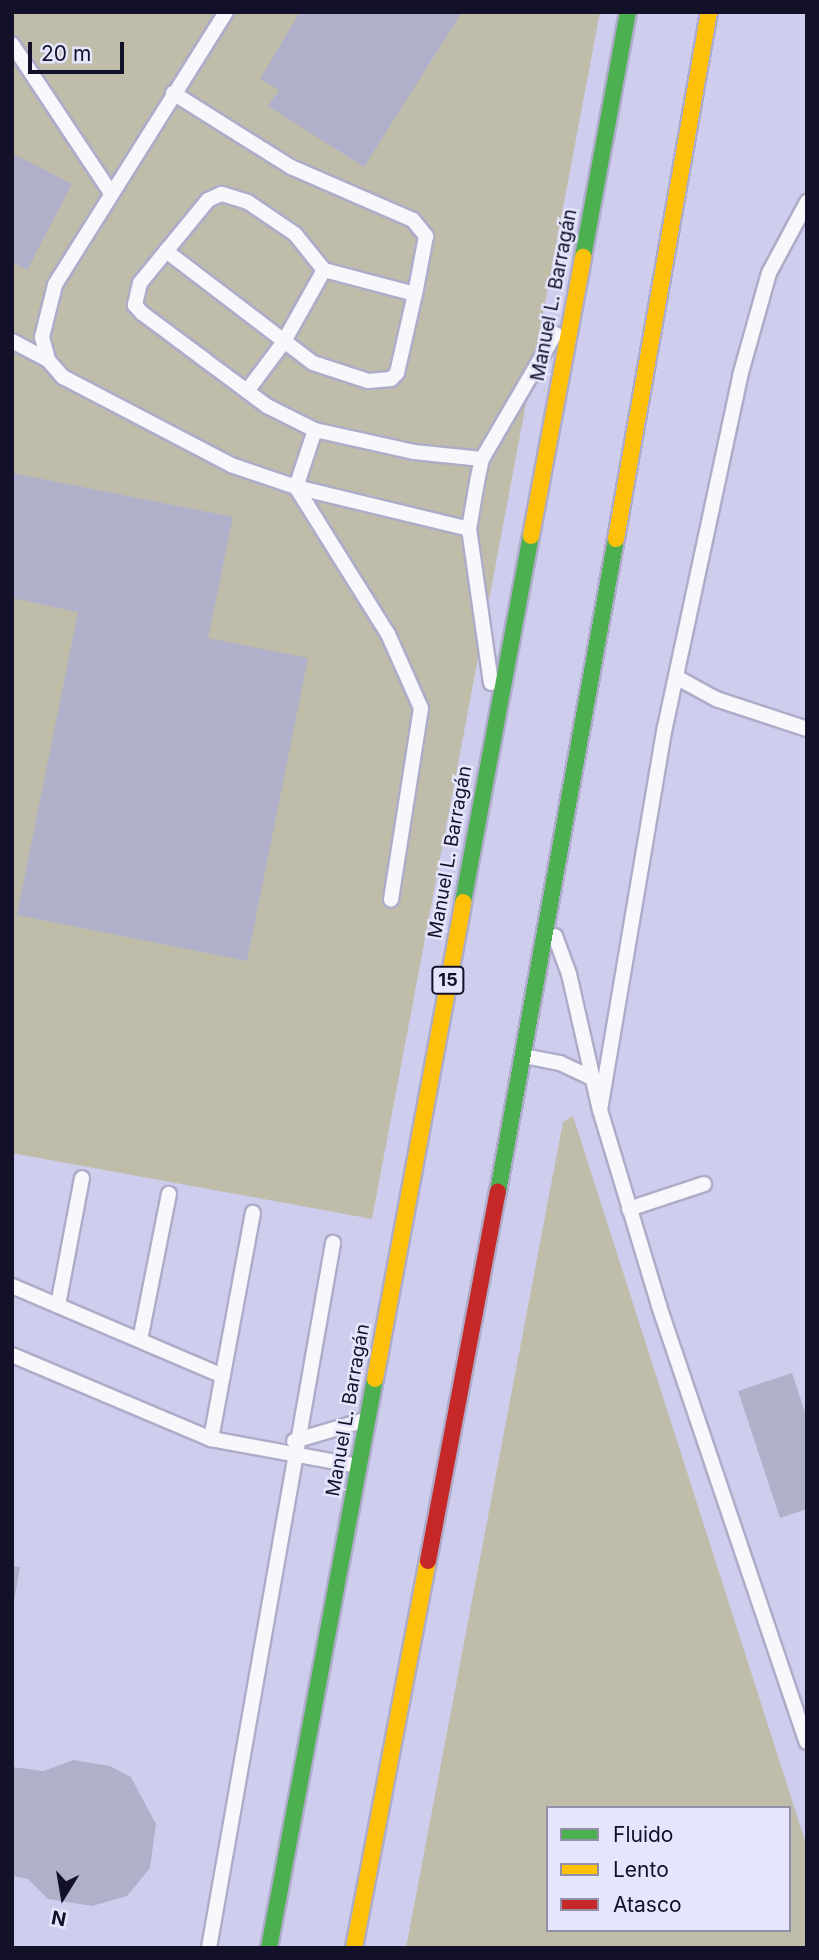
<!DOCTYPE html>
<html>
<head>
<meta charset="utf-8">
<style>
	body { margin:0 }
	#map { position:relative; width:819px; height:1960px; overflow:hidden; background:#cecded; font-family:Inter,sans-serif }
	div>[style] { position:absolute }
	.green>* { inset:0; background:#bfbcaa }
	.building>* { inset:0; background:#b1b0cb }
	.roads { filter:drop-shadow(2px 0 #aeacc8) drop-shadow(-2px 0 #aeacc8) drop-shadow(0 2px #aeacc8) drop-shadow(0 -2px #aeacc8) }
	.lane>* { height:14px; margin:-7px; padding:0 7px; transform-origin:7px; border-radius:7px; background:#f8f8fc }
	.fast>* { height:16px; margin:-8px; padding:0 8px; transform-origin:8px; border-radius:8px; background:#4caf50 }
	.slow>* { height:16px; margin:-8px; padding:0 8px; transform-origin:8px; border-radius:8px; background:#ffc107 }
	.jam>* { height:16px; margin:-8px; padding:0 8px; transform-origin:8px; border-radius:8px; background:#c62828 }
	span { translate:-50% -50%; white-space:nowrap; text-align:center; line-height:1.15; -webkit-text-stroke:5px #e5e5fc; paint-order:stroke }
	.shield-label span { padding:2px 5px; background:#e5e5fc; border:2px solid; border-radius:5px; -webkit-text-stroke-width:0 }
	.shield-label { font-size:18px; color:#13102a; font-weight:700 }
	.street-label { font-size:19px; color:#13102a }
	.frame { position:absolute; inset:0; border:14px solid #13102a; pointer-events:none }
	.legend { position:absolute; left:546px; top:1806px; width:245px; height:126px; box-sizing:border-box; background:#e5e5fc; border:2px solid #9190a8; margin:0; padding:9px 12px; list-style:none; font-size:21px; color:#13102a }
	.legend li { display:flex; align-items:center; gap:14px; height:35px }
	.legend b { width:35px; border:2px solid #9190a8 }
	.north { position:absolute; left:28px; top:1862px; width:70px; height:70px; -webkit-text-stroke:5px #e5e5fc; paint-order:stroke; rotate:191deg; font-size:19px; font-weight:700; line-height:28px; text-align:center; color:#13102a }
	.north::after { content:''; display:block; margin:auto; width:24px; height:32px; background:#13102a; clip-path:polygon(50% 0,100% 100%,50% 72%,0 100%) }
	.scale { position:absolute; left:28px; top:42px; width:96px; height:32px; box-sizing:border-box; border:4px solid #13102a; border-top:0; padding-left:9px; font-size:21px; line-height:24px; white-space:nowrap; color:#13102a; -webkit-text-stroke:5px #e5e5fc; paint-order:stroke }
</style>
</head>
<body>
<div id="map">
	<div class="green">
		<i style="clip-path:polygon(12px 12px,600px 12px,372px 1219px,12px 1153px)"></i>
		<i style="clip-path:polygon(evenodd,573px 1116px,807px 1847px,807px 1948px,406px 1948px,563px 1122px,573px 1116px,548px 1808px,789px 1808px,789px 1930px,548px 1930px,548px 1808px)"></i>
	</div>
	<div class="building">
		<i style="clip-path:polygon(300px 12px,462px 12px,364px 167px,268px 106px,279px 90px,260px 79px)"></i>
		<i style="clip-path:polygon(12px 153px,72px 184px,27px 270px,12px 262px)"></i>
		<i style="clip-path:polygon(12px 473px,233px 517px,208px 638px,308px 658px,247px 961px,17px 915px,78px 612px,12px 598px)"></i>
		<i style="clip-path:polygon(792px 1373px,807px 1418px,807px 1509px,780px 1518px,738px 1391px)"></i>
		<i style="clip-path:polygon(12px 1566px,20px 1567px,14px 1601px,12px 1601px)"></i>
		<i style="clip-path:polygon(74px 1760px,110px 1766px,131px 1777px,156px 1824px,150px 1868px,127px 1896px,92px 1906px,48px 1899px,28px 1879px,12px 1876px,12px 1767px,43px 1771px)"></i>
	</div>
	<div class="roads">
		<div class="lane">
			<i style="left:226px;top:12px;width:322px;rotate:122.1deg"></i>
			<i style="left:55px;top:285px;width:54px;rotate:104deg"></i>
			<i style="left:42px;top:337px;width:24px;rotate:75deg"></i>
			<i style="left:48px;top:360px;width:23px;rotate:49deg"></i>
			<i style="left:63px;top:377px;width:190px;rotate:27.6deg"></i>
			<i style="left:231px;top:465px;width:69px;rotate:18.7deg"></i>
			<i style="left:296px;top:487px;width:178px;rotate:13.6deg"></i>
			<i style="left:12px;top:44px;width:179px;rotate:56.4deg"></i>
			<i style="left:173px;top:93px;width:139px;rotate:32.1deg"></i>
			<i style="left:291px;top:167px;width:133px;rotate:23.5deg"></i>
			<i style="left:413px;top:220px;width:21px;rotate:51deg"></i>
			<i style="left:426px;top:236px;width:59px;rotate:100.7deg"></i>
			<i style="left:415px;top:294px;width:94px;rotate:-165.2deg"></i>
			<i style="left:166px;top:251px;width:185px;rotate:37.3deg"></i>
			<i style="left:313px;top:363px;width:58px;rotate:18.1deg"></i>
			<i style="left:368px;top:381px;width:23px;rotate:-5deg"></i>
			<i style="left:391px;top:379px;width:8px;rotate:-45deg"></i>
			<i style="left:397px;top:373px;width:81px;rotate:-77.2deg"></i>
			<i style="left:12px;top:341px;width:41px;rotate:27.8deg"></i>
			<i style="left:247px;top:391px;width:60px;rotate:-53.1deg"></i>
			<i style="left:283px;top:343px;width:84px;rotate:-60.7deg"></i>
			<i style="left:324px;top:270px;width:46px;rotate:-128.9deg"></i>
			<i style="left:295px;top:234px;width:57px;rotate:-145.8deg"></i>
			<i style="left:248px;top:202px;width:28px;rotate:-163deg"></i>
			<i style="left:221px;top:194px;width:14px;rotate:155deg"></i>
			<i style="left:208px;top:200px;width:107px;rotate:129.3deg"></i>
			<i style="left:140px;top:283px;width:23px;rotate:103deg"></i>
			<i style="left:135px;top:305px;width:11px;rotate:49deg"></i>
			<i style="left:142px;top:313px;width:79px;rotate:36.7deg"></i>
			<i style="left:205px;top:360px;width:77px;rotate:36.6deg"></i>
			<i style="left:267px;top:406px;width:54px;rotate:26.6deg"></i>
			<i style="left:315px;top:430px;width:101px;rotate:12.5deg"></i>
			<i style="left:414px;top:452px;width:68px;rotate:5.9deg"></i>
			<i style="left:315px;top:430px;width:60px;rotate:108.4deg"></i>
			<i style="left:296px;top:487px;width:173px;rotate:58deg"></i>
			<i style="left:388px;top:634px;width:81px;rotate:66deg"></i>
			<i style="left:421px;top:708px;width:194px;rotate:98.9deg"></i>
			<i style="left:676px;top:677px;width:46px;rotate:28.8deg"></i>
			<i style="left:716px;top:699px;width:96px;rotate:18.2deg"></i>
			<i style="left:491px;top:683px;width:156px;rotate:-98.1deg"></i>
			<i style="left:469px;top:529px;width:48px;rotate:-80.3deg"></i>
			<i style="left:477px;top:482px;width:24px;rotate:-78deg"></i>
			<i style="left:482px;top:459px;width:145px;rotate:-59.7deg"></i>
			<i style="left:555px;top:936px;width:40px;rotate:69.8deg"></i>
			<i style="left:569px;top:974px;width:139px;rotate:77.2deg"></i>
			<i style="left:600px;top:1110px;width:205px;rotate:73.2deg"></i>
			<i style="left:659px;top:1306px;width:460px;rotate:71.3deg"></i>
			<i style="left:524px;top:1056px;width:37px;rotate:11deg"></i>
			<i style="left:560px;top:1063px;width:35px;rotate:25deg"></i>
			<i style="left:600px;top:1110px;width:388px;rotate:-80.4deg"></i>
			<i style="left:665px;top:727px;width:359px;rotate:-77.9deg"></i>
			<i style="left:740px;top:376px;width:107px;rotate:-74.3deg"></i>
			<i style="left:769px;top:273px;width:81px;rotate:-61.8deg"></i>
			<i style="left:629px;top:1209px;width:79px;rotate:-18.4deg"></i>
			<i style="left:12px;top:1286px;width:229px;rotate:23.1deg"></i>
			<i style="left:58px;top:1305px;width:129px;rotate:-79.3deg"></i>
			<i style="left:140px;top:1340px;width:149px;rotate:-78.8deg"></i>
			<i style="left:12px;top:1355px;width:216px;rotate:22.9deg"></i>
			<i style="left:211px;top:1439px;width:149px;rotate:10.4deg"></i>
			<i style="left:211px;top:1439px;width:230px;rotate:-79.5deg"></i>
			<i style="left:294px;top:1441px;width:74px;rotate:-16.5deg"></i>
			<i style="left:209px;top:1948px;width:716px;rotate:-80.02deg"></i>
		</div>
		<div class="fast">
			<i style="left:583px;top:257px;width:249px;rotate:-79.6deg"></i>
			<i style="left:463px;top:902px;width:372px;rotate:-79.5deg"></i>
			<i style="left:498px;top:1192px;width:664px;rotate:-79.76deg"></i>
			<i style="left:269px;top:1948px;width:579px;rotate:-79.45deg"></i>
		</div>
		<div class="slow">
			<i style="left:531px;top:536px;width:284px;rotate:-79.4deg"></i>
			<i style="left:616px;top:539px;width:535px;rotate:-79.99deg"></i>
			<i style="left:375px;top:1379px;width:485px;rotate:-79.5deg"></i>
			<i style="left:354px;top:1948px;width:394px;rotate:-79.2deg"></i>
		</div>
		<div class="jam">
			<i style="left:428px;top:1561px;width:376px;rotate:-79.3deg"></i>
		</div>
	</div>
	<div class="shield-label">
		<span style="left:448px;top:980px">15</span>
	</div>
	<div class="street-label">
		<span style="left:554px;top:295px;rotate:-79deg">Manuel L. Barragán</span>
		<span style="left:450px;top:852px;rotate:-80deg">Manuel L. Barragán</span>
		<span style="left:348px;top:1410px;rotate:-80deg">Manuel L. Barragán</span>
	</div>
	<div class="frame"></div>
	<ul class="legend">
	<li><b style="height:9px;background:#4caf50"></b>Fluido</li>
	<li><b style="height:9px;background:#ffc107"></b>Lento</li>
	<li><b style="height:9px;background:#c62828"></b>Atasco</li>
	</ul>
	<div class="north">N</div>
	<div class="scale">20 m</div>
</div>
</body>
</html>
